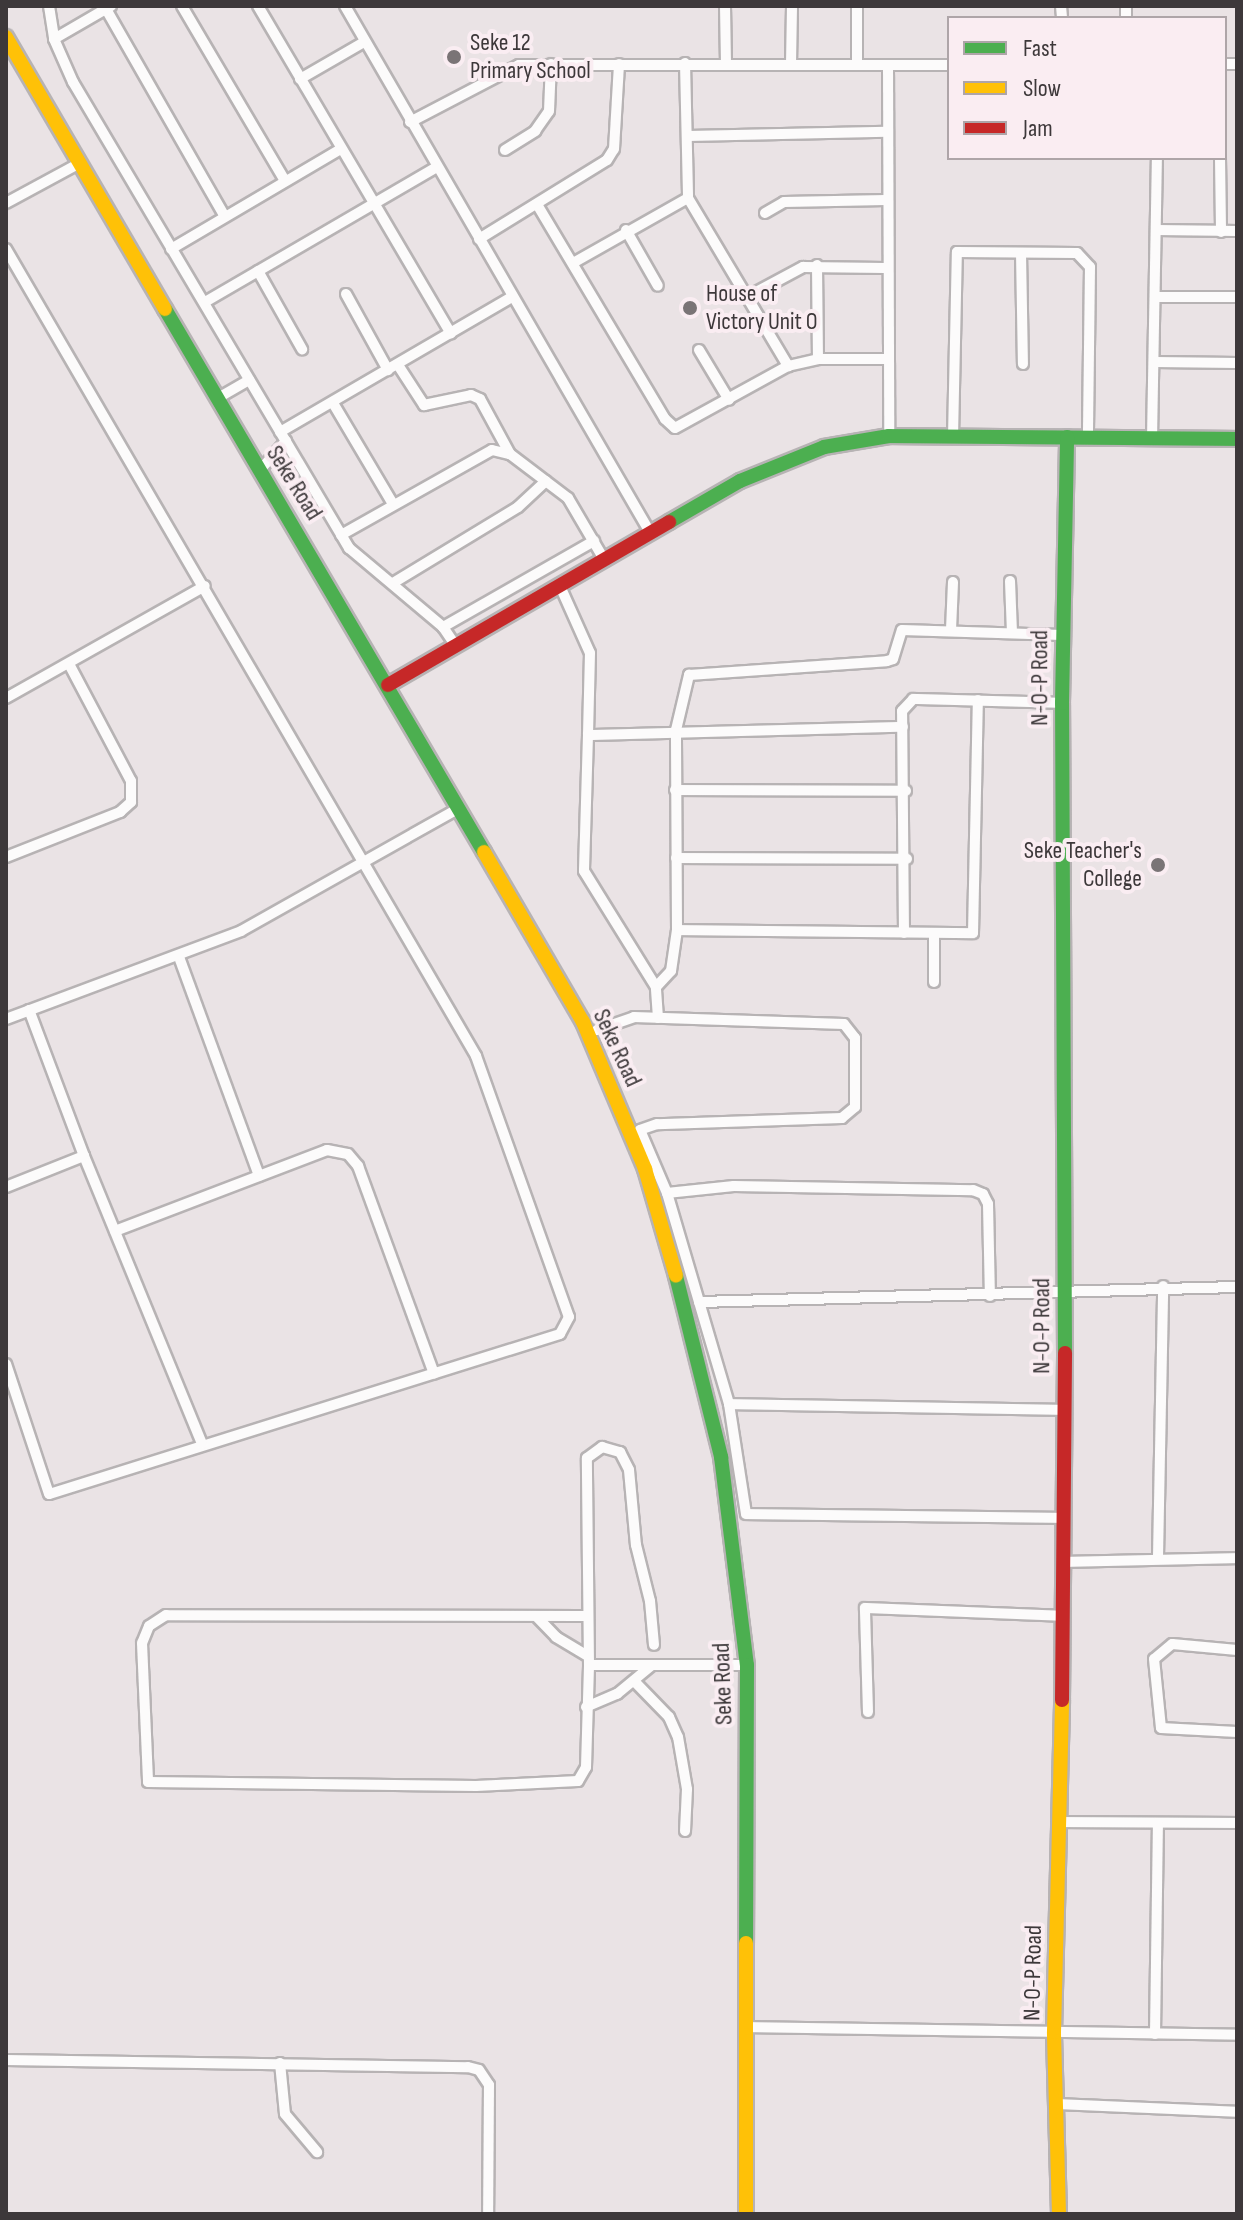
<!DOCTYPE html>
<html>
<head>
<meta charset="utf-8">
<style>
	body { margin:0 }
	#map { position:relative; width:1243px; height:2220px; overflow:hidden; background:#eae3e5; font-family:"Sofia Sans Condensed",sans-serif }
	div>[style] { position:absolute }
	.roads { filter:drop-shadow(2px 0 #b7b3b4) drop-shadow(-2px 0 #b7b3b4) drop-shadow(0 2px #b7b3b4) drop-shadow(0 -2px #b7b3b4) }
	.street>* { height:10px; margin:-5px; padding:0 5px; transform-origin:5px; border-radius:5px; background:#fcfbfb }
	.fast>* { height:14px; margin:-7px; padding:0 7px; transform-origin:7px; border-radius:7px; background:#4caf50 }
	.slow>* { height:14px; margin:-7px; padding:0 7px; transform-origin:7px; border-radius:7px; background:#ffc107 }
	.jam>* { height:14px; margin:-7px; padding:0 7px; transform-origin:7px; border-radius:7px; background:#c62828 }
	.dots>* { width:22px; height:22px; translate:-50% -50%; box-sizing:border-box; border:4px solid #faedf2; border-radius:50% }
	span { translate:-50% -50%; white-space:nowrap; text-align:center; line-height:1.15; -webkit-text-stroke:8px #faedf2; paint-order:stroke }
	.poi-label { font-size:24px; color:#3d383a }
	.left { translate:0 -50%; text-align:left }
	.right { translate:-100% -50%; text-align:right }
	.street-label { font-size:24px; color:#3d383a }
	.frame { position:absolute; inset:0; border:8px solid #3d383a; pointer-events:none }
	.legend { position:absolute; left:947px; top:16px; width:280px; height:144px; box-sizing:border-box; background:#faedf2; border:2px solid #aea5a8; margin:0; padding:10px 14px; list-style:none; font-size:24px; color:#3d383a }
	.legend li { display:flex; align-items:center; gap:16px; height:40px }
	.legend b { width:40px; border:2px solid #aea5a8 }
</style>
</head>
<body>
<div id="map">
	<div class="roads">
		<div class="street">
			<i style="left:49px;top:6px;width:33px;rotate:81deg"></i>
			<i style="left:54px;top:39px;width:47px;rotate:66.2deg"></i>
			<i style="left:73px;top:82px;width:542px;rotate:59.36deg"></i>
			<i style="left:349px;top:548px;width:123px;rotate:40deg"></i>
			<i style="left:443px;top:627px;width:23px;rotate:56deg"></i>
			<i style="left:182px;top:6px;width:203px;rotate:59.5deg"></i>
			<i style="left:258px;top:6px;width:380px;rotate:59.5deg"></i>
			<i style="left:345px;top:6px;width:610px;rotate:59.91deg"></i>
			<i style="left:725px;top:6px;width:58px;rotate:89deg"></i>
			<i style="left:1061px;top:6px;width:12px;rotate:85deg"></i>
			<i style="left:1126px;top:6px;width:12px;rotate:90deg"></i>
			<i style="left:106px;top:9px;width:237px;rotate:60.2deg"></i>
			<i style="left:54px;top:39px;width:66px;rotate:-30.1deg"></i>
			<i style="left:685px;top:63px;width:135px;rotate:88.7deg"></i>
			<i style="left:688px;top:198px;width:196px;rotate:59.2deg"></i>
			<i style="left:791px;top:64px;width:58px;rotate:-89deg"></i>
			<i style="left:857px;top:64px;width:58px;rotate:-90deg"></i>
			<i style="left:1225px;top:64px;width:12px"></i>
			<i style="left:888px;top:65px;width:371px;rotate:89.8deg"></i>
			<i style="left:300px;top:79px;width:74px;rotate:-30deg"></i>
			<i style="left:410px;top:122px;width:123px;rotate:-27.6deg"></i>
			<i style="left:519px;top:65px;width:430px"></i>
			<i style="left:688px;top:136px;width:199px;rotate:-1.2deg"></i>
			<i style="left:505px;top:150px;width:36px;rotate:-32deg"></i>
			<i style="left:535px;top:131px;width:24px;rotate:-55deg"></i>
			<i style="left:549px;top:111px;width:47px;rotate:-87.6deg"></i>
			<i style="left:1220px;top:158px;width:74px;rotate:89.2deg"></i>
			<i style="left:6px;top:203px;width:84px;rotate:-28.4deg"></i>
			<i style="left:538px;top:206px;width:248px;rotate:59.2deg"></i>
			<i style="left:665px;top:419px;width:13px;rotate:42deg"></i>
			<i style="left:675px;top:428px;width:129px;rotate:-28.8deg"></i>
			<i style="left:788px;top:366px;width:31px;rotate:-13deg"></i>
			<i style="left:818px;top:359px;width:69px"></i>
			<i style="left:765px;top:213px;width:22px;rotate:-30deg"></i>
			<i style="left:784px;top:202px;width:102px;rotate:-1.1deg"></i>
			<i style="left:626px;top:230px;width:64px;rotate:60.3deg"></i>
			<i style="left:1157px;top:230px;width:80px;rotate:0.7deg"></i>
			<i style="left:479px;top:239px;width:150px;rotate:-31.7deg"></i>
			<i style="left:607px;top:160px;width:13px;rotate:-58deg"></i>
			<i style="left:614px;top:149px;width:85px;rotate:-86.6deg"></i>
			<i style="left:6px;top:249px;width:934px;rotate:59.78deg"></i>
			<i style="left:476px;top:1056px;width:277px;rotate:70.4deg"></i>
			<i style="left:569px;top:1317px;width:19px;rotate:118deg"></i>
			<i style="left:560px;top:1334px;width:535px;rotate:162.61deg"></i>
			<i style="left:49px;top:1494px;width:137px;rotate:-108.3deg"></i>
			<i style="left:171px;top:249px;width:197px;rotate:-30.5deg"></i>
			<i style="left:1021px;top:253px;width:111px;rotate:89deg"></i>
			<i style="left:573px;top:263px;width:132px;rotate:-29.5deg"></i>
			<i style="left:817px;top:265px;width:94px;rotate:89.4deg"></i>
			<i style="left:258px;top:271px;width:90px;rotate:60.6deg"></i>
			<i style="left:346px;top:294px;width:87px;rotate:61.1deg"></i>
			<i style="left:747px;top:297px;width:64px;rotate:-28.2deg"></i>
			<i style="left:803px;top:267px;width:82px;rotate:0.7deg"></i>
			<i style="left:1156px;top:297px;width:81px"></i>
			<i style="left:205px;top:302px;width:268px;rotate:-30.2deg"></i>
			<i style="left:699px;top:350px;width:58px;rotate:59deg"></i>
			<i style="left:1155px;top:362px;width:82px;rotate:0.7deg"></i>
			<i style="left:398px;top:365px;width:48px;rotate:57deg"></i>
			<i style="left:424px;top:405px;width:48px;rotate:-12deg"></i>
			<i style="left:471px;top:395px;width:10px;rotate:24deg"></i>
			<i style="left:480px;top:399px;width:63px;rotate:61.4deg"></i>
			<i style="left:218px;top:398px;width:36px;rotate:-30deg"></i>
			<i style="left:333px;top:403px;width:117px;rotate:59.3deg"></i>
			<i style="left:280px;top:432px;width:268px;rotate:-30.2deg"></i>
			<i style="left:953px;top:437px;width:185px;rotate:-88.8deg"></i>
			<i style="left:957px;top:252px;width:120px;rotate:0.5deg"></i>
			<i style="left:1077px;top:253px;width:19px;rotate:47deg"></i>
			<i style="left:1090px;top:267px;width:172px;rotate:90.7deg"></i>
			<i style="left:1152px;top:439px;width:281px;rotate:-89deg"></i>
			<i style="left:260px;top:470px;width:39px;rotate:-48deg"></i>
			<i style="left:341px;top:535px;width:173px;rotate:-29.4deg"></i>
			<i style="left:492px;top:450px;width:18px;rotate:13deg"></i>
			<i style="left:510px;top:454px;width:73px;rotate:37.2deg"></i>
			<i style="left:568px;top:498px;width:73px;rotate:59.6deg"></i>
			<i style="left:1010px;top:581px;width:51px;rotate:87.8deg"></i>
			<i style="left:393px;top:583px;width:146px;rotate:-31.3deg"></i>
			<i style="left:518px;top:507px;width:38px;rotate:-43deg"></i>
			<i style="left:560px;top:586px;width:73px;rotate:65.9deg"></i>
			<i style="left:590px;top:653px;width:82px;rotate:91.4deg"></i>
			<i style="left:588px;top:735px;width:315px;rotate:-1.5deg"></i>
			<i style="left:443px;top:627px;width:174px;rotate:-29.7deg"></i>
			<i style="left:951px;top:630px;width:48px;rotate:-87.6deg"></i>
			<i style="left:6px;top:698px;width:228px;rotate:-29.4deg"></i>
			<i style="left:588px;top:735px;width:136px;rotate:91.7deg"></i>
			<i style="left:584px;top:871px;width:137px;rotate:58.2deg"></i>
			<i style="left:675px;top:790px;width:231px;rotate:0.2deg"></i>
			<i style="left:6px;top:857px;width:123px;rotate:-21.5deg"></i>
			<i style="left:120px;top:812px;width:15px;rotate:-42deg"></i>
			<i style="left:131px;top:802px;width:21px;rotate:-90deg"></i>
			<i style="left:131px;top:781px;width:130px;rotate:-117.9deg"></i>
			<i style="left:676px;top:858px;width:231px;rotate:0.2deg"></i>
			<i style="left:677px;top:930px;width:296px;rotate:0.6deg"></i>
			<i style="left:973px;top:933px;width:233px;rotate:-88.8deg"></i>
			<i style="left:904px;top:933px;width:222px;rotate:-90.5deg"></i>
			<i style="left:902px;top:711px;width:16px;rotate:-47deg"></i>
			<i style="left:913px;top:699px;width:149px;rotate:1.5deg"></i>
			<i style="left:179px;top:957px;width:233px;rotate:69.9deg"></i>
			<i style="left:934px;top:982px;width:48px;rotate:-90deg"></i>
			<i style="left:658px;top:1018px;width:31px;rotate:-94deg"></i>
			<i style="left:656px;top:987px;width:22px;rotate:-47deg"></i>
			<i style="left:671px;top:971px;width:41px;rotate:-81.7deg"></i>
			<i style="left:677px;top:930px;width:200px;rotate:-90.3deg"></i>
			<i style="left:676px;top:730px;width:57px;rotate:-76.7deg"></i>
			<i style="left:689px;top:675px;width:198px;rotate:-4deg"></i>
			<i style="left:887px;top:661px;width:6px;rotate:-18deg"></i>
			<i style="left:893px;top:659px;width:30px;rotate:-73deg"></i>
			<i style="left:902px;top:630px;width:160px;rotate:1.8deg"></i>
			<i style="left:6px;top:1019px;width:251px;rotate:-20.5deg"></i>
			<i style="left:241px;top:931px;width:250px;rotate:-29.4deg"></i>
			<i style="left:597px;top:1030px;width:39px;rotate:-19deg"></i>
			<i style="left:634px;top:1017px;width:210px;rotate:1.9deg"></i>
			<i style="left:844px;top:1024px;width:18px;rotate:52deg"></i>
			<i style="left:855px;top:1038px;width:69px;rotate:90deg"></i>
			<i style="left:855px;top:1107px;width:17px;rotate:140deg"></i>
			<i style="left:842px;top:1118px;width:185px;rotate:178.1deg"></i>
			<i style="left:657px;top:1124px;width:18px;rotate:161deg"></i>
			<i style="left:640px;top:1130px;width:69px;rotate:66.8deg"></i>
			<i style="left:667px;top:1193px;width:220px;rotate:73.6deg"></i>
			<i style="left:729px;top:1404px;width:111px;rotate:81.2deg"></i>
			<i style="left:746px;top:1514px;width:319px;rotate:0.7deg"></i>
			<i style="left:84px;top:1156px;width:311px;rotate:67.7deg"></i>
			<i style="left:6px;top:1187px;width:84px;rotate:-21.7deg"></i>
			<i style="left:84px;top:1156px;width:156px;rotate:-110.6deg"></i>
			<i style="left:667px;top:1193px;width:67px;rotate:-6deg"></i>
			<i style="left:734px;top:1186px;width:239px;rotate:1deg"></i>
			<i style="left:973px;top:1190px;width:11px;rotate:22deg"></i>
			<i style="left:983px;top:1194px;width:11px;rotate:63deg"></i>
			<i style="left:988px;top:1204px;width:92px;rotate:88.8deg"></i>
			<i style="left:115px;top:1231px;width:227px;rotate:-20.9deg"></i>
			<i style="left:327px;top:1150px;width:21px;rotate:11deg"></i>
			<i style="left:348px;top:1154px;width:16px;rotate:50deg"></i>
			<i style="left:358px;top:1166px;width:221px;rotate:69.9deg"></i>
			<i style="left:699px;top:1302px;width:538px;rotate:-1.6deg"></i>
			<i style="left:729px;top:1404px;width:336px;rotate:1deg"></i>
			<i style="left:1158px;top:1557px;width:271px;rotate:-88.9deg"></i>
			<i style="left:1066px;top:1562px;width:171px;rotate:-1.3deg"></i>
			<i style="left:536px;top:1616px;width:29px;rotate:46deg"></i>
			<i style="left:556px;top:1637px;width:37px;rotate:31deg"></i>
			<i style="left:586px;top:1616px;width:420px;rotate:-179.9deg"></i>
			<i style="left:166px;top:1615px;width:20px;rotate:147deg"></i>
			<i style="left:149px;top:1626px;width:18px;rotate:112deg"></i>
			<i style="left:142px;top:1643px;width:139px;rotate:87.5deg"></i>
			<i style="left:148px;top:1782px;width:328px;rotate:0.7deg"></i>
			<i style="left:476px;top:1786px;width:102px;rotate:-2.8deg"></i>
			<i style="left:578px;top:1781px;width:16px;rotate:-60deg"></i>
			<i style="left:586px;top:1767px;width:102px;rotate:-88.3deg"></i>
			<i style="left:589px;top:1665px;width:207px;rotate:-90.6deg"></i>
			<i style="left:587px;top:1458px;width:19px;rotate:-36deg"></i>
			<i style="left:602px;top:1447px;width:19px;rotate:16deg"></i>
			<i style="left:620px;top:1452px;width:20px;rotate:63deg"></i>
			<i style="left:629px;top:1470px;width:75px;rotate:84.7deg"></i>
			<i style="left:636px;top:1545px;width:58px;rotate:76deg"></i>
			<i style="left:650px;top:1601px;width:44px;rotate:84.8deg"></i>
			<i style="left:1237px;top:1650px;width:65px;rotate:-174.7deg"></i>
			<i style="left:1172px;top:1644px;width:23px;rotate:140deg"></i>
			<i style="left:1154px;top:1659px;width:69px;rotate:84.2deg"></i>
			<i style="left:1161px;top:1728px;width:76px;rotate:3deg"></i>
			<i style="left:589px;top:1665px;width:158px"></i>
			<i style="left:635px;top:1682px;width:49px;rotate:45.8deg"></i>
			<i style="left:669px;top:1717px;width:22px;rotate:66deg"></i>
			<i style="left:678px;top:1737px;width:53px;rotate:80.2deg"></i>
			<i style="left:687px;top:1789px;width:42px;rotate:92.7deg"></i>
			<i style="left:586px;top:1707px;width:34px;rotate:-23deg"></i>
			<i style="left:617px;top:1694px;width:44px;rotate:-39.5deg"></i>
			<i style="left:868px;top:1712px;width:104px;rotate:-91.7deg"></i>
			<i style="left:865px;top:1608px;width:197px;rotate:2.3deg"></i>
			<i style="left:1059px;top:1822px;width:178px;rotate:0.3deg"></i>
			<i style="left:747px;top:2027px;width:490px;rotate:0.9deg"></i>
			<i style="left:1155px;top:2034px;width:211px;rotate:-89.2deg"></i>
			<i style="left:6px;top:2060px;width:462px;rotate:0.9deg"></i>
			<i style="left:468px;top:2067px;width:11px;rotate:15deg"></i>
			<i style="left:479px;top:2070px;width:18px;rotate:56deg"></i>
			<i style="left:489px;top:2085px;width:129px;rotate:90.4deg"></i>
			<i style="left:280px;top:2063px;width:51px;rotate:84.4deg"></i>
			<i style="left:285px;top:2114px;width:50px;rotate:49.9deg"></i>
			<i style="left:1056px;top:2104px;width:181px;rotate:2.5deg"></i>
		</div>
		<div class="fast">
			<i style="left:165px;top:309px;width:630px;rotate:59.57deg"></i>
			<i style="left:669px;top:522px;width:82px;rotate:-30deg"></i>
			<i style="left:740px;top:481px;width:91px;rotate:-22deg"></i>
			<i style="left:824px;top:447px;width:66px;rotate:-9.6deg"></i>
			<i style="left:889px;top:436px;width:348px;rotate:0.5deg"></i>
			<i style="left:676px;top:1276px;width:187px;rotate:76deg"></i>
			<i style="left:721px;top:1457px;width:210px;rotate:82.9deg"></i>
			<i style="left:747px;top:1665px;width:278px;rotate:90.2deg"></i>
			<i style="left:1065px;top:1353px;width:650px;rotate:-90.26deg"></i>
			<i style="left:1062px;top:703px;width:266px;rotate:-88.9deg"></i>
		</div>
		<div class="slow">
			<i style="left:6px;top:37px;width:315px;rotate:59.7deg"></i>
			<i style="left:484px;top:852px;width:197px;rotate:59.8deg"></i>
			<i style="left:583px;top:1022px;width:160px;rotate:67.1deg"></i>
			<i style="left:645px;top:1169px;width:111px;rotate:73.8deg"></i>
			<i style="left:746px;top:2214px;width:271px;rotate:-90deg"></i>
			<i style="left:1059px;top:2214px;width:182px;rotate:-91.6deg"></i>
			<i style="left:1054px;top:2032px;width:332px;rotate:-88.6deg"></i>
		</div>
		<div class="jam">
			<i style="left:388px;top:685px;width:325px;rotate:-30.1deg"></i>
			<i style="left:1062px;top:1700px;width:347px;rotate:-89.5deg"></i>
		</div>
	</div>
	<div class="dots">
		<i style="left:454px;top:57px;background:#7a7476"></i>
		<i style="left:690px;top:308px;background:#7a7476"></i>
		<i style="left:1158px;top:865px;background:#7a7476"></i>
	</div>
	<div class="poi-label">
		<span class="left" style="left:470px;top:57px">Seke 12<br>Primary School</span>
		<span class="left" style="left:706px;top:308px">House of<br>Victory Unit O</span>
		<span class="right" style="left:1142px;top:865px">Seke Teacher's<br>College</span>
	</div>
	<div class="street-label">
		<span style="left:294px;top:483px;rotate:58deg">Seke Road</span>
		<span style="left:1040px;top:678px;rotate:-90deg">N-O-P Road</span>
		<span style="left:617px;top:1048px;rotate:65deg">Seke Road</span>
		<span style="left:1042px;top:1326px;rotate:-90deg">N-O-P Road</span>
		<span style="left:723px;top:1684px;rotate:-92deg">Seke Road</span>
		<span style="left:1033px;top:1973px;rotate:-89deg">N-O-P Road</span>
	</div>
	<div class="frame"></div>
	<ul class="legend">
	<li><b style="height:10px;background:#4caf50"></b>Fast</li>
	<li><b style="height:10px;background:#ffc107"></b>Slow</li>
	<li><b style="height:10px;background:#c62828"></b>Jam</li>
	</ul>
</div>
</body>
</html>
